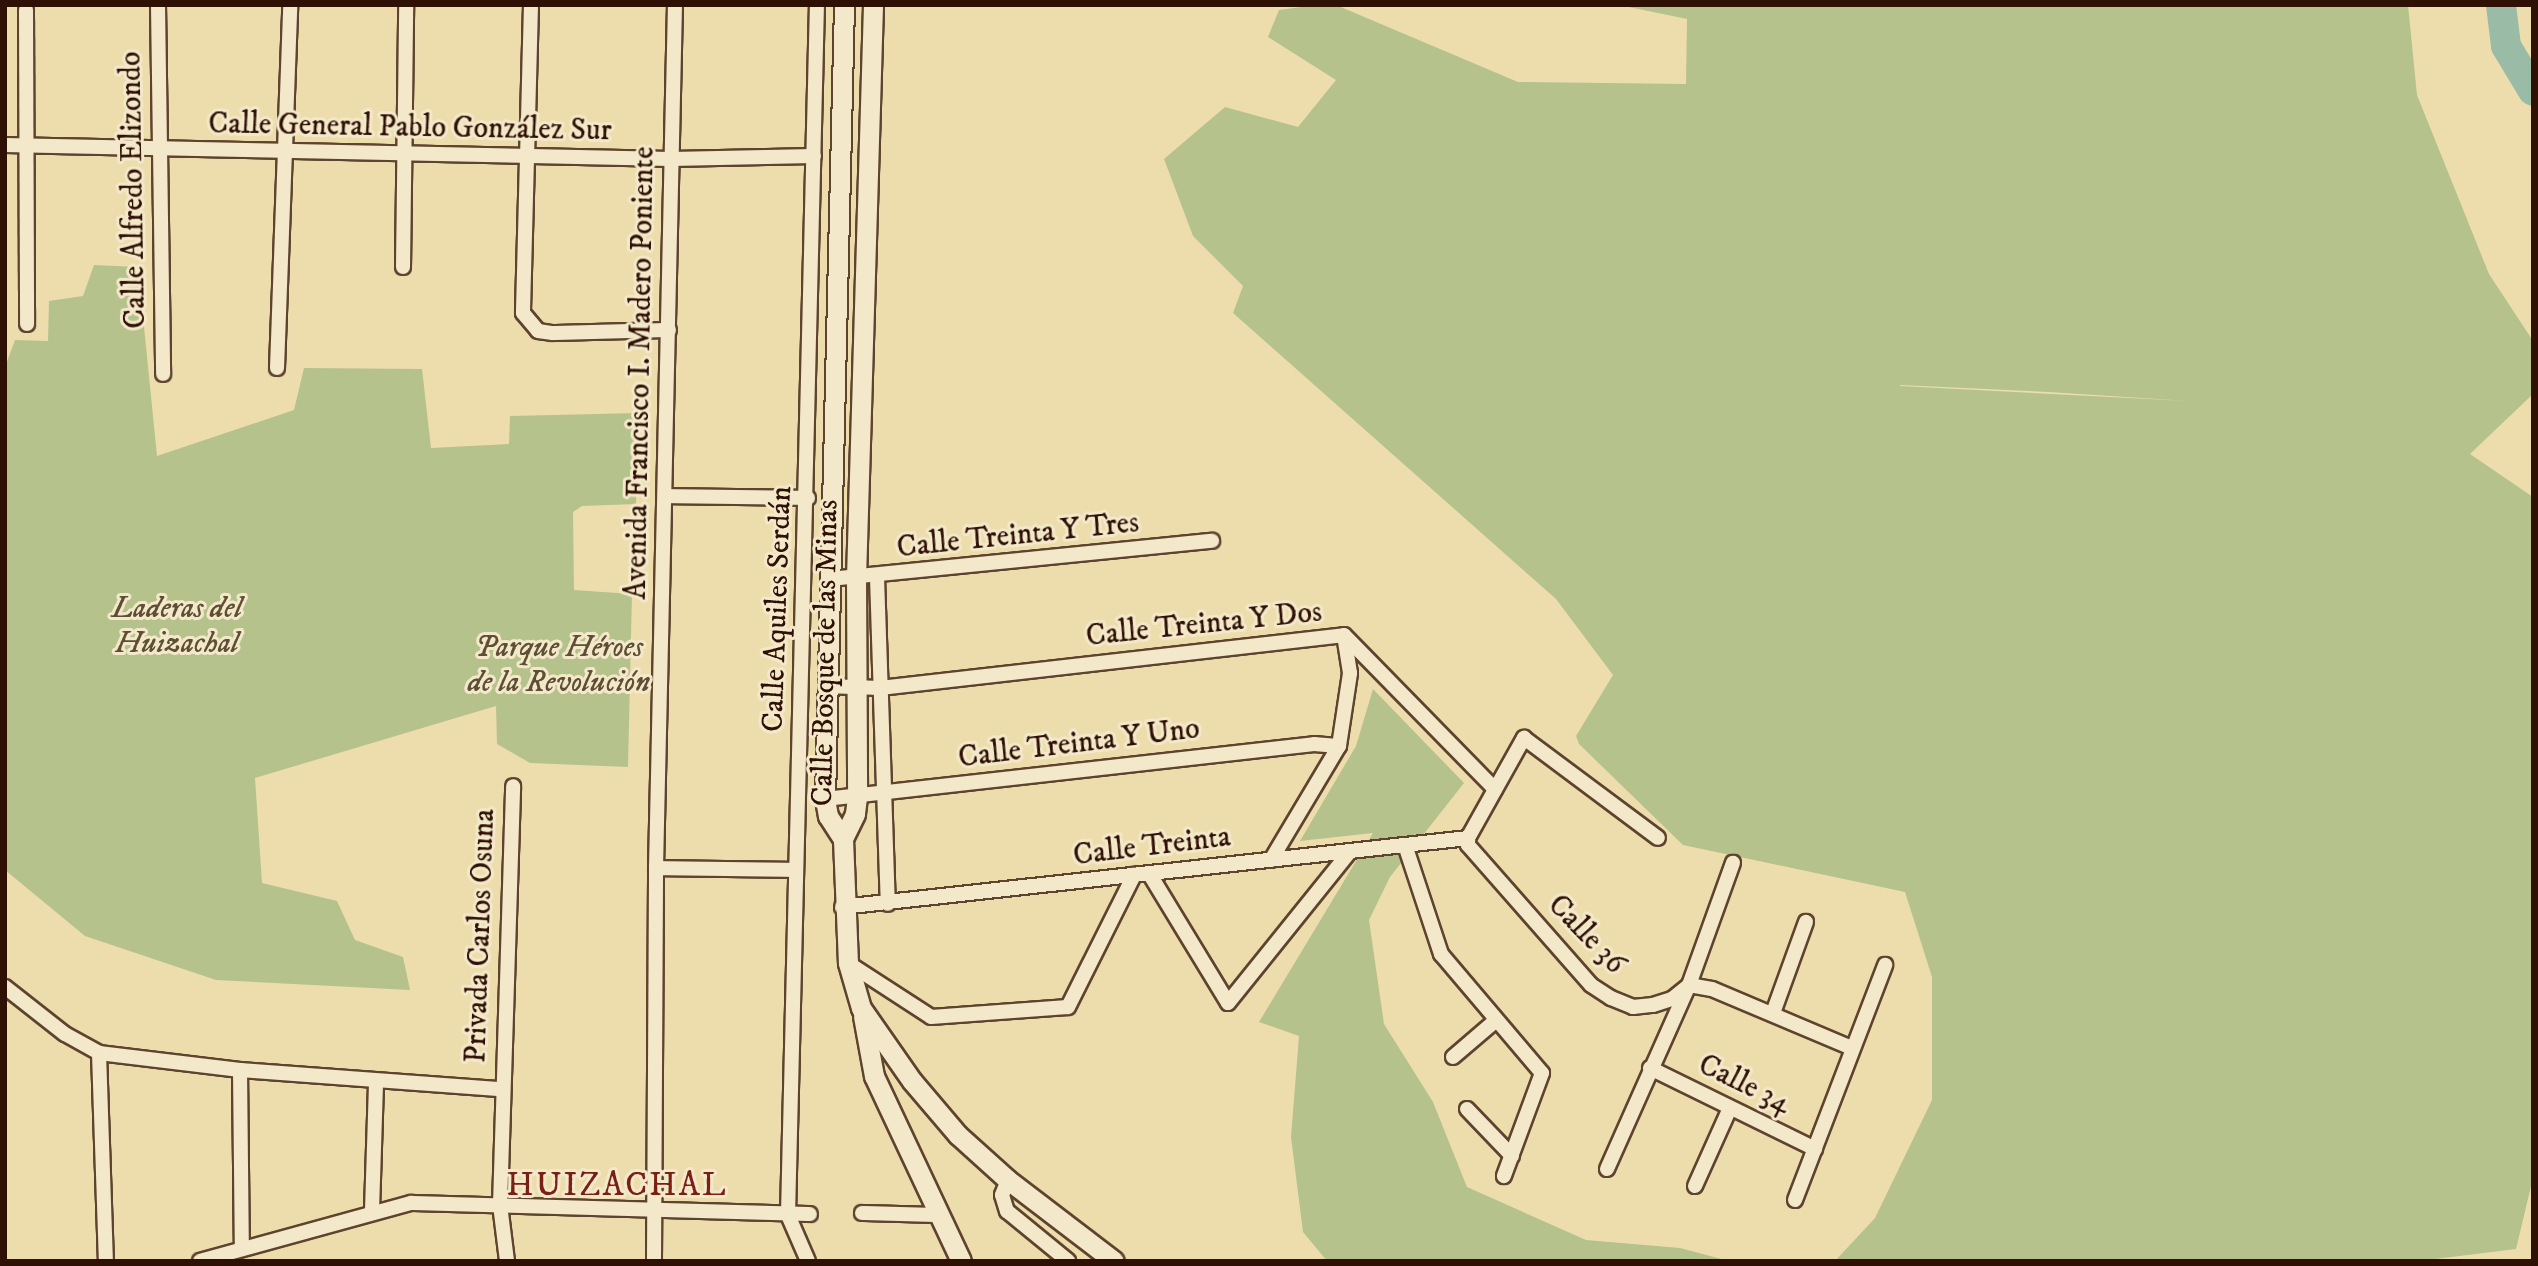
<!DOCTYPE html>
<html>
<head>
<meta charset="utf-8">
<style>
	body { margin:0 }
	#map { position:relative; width:2538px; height:1266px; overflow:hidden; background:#edddad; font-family:"IM FELL DW Pica",serif }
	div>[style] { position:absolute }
	.green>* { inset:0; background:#b5c28c }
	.river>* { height:30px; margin:-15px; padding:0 15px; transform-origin:15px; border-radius:15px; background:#9abca7 }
	.roads { filter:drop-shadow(2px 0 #5e432e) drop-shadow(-2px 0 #5e432e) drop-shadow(0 2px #5e432e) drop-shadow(0 -2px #5e432e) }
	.minor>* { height:14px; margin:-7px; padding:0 7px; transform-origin:7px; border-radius:7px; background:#f3e9ca }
	.secondary>* { height:19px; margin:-9.5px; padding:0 9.5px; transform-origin:9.5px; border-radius:9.5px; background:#f3e9ca }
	span { translate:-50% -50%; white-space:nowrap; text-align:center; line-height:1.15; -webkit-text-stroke:6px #f3e9ca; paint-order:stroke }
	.street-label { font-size:30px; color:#2e1004 }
	.park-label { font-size:30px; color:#5d4e34; font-style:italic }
	.quarter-label { font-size:33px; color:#7a1f14; letter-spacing:2px }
	.frame { position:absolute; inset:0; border:7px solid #2e1004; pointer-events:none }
</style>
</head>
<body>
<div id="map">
	<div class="green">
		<i style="clip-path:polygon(evenodd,1317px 5px,1336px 5px,1518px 82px,1686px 84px,1687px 19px,1619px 5px,2408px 5px,2417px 95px,2489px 274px,2533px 341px,2533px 394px,2470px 454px,2533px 497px,2533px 1178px,2516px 1249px,2419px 1261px,1835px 1261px,1875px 1218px,1932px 1100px,1932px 977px,1905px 892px,1683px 845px,1579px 744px,1576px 736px,1613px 675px,1556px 599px,1233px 313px,1243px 286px,1193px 236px,1164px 159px,1225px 107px,1298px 127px,1336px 80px,1268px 37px,1279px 10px,1317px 5px,1900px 385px,2048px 392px,2188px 401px,1900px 386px,1900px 385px)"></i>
		<i style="clip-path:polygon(94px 265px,138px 267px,157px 456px,294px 410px,304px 368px,422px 369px,431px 448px,509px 444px,510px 416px,639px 413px,636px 504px,582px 506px,573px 512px,574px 590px,632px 594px,628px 767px,530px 763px,497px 744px,496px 706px,255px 778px,262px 883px,337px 901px,355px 940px,403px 957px,410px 990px,216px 980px,85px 936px,5px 870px,5px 367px,15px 340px,48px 341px,49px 301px,83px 296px)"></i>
		<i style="clip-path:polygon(1373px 689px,1464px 783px,1390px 877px,1369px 920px,1384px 1024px,1433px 1102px,1467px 1187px,1586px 1240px,1680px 1248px,1729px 1261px,1327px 1261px,1303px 1232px,1291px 1137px,1299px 1036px,1259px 1022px,1373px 833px,1300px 841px,1356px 746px)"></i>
	</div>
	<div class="river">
		<i style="left:2501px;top:5px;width:41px;rotate:83deg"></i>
		<i style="left:2506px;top:46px;width:52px;rotate:59deg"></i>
	</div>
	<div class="roads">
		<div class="minor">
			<i style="left:158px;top:5px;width:369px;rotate:89.2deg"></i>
			<i style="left:531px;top:5px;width:308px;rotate:91.5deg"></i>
			<i style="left:523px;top:313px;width:23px;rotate:50deg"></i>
			<i style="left:538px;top:331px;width:15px;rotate:8deg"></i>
			<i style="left:553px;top:333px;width:116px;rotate:-1.5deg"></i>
			<i style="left:26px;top:10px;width:314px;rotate:89.8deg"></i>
			<i style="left:5px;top:145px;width:666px;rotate:1.2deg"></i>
			<i style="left:671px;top:159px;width:143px;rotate:-1.2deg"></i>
			<i style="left:403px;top:267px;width:262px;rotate:-89.3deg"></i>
			<i style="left:277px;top:368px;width:363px;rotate:-87.9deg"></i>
			<i style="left:665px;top:496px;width:143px;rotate:0.8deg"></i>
			<i style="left:877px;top:577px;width:327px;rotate:88.1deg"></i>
			<i style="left:829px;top:579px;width:385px;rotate:-5.7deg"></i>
			<i style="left:1344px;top:635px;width:216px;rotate:45.6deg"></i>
			<i style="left:826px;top:686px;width:54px;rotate:2.1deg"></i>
			<i style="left:880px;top:688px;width:467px;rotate:-6.5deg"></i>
			<i style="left:825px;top:799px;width:492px;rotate:-6.4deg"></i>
			<i style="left:1314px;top:744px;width:25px;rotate:5deg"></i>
			<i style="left:1468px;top:838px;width:7px;rotate:90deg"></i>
			<i style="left:1468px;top:845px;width:186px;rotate:48.7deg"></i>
			<i style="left:1591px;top:985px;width:24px;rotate:33deg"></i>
			<i style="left:1611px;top:998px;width:24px;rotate:22deg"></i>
			<i style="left:1633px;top:1007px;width:20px;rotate:-6deg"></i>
			<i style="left:1653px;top:1005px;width:20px;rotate:-18deg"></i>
			<i style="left:1672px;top:999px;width:22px;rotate:-39deg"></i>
			<i style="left:1689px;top:985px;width:23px;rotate:10deg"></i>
			<i style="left:1712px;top:989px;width:152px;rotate:22.9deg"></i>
			<i style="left:1468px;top:838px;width:115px;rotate:-60.8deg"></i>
			<i style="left:1524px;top:738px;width:167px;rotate:36.7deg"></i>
			<i style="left:1405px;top:845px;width:115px;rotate:71.7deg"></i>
			<i style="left:1441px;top:954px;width:156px;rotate:49.7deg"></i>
			<i style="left:1542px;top:1073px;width:110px;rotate:110.3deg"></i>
			<i style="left:1271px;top:860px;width:133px;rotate:-59.2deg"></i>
			<i style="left:1339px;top:746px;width:74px;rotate:-81.4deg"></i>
			<i style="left:1350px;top:673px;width:38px;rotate:-99deg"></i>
			<i style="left:656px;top:868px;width:139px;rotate:0.8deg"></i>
			<i style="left:1149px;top:873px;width:152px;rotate:58.7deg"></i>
			<i style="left:1228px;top:1003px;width:195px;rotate:-51.2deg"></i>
			<i style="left:842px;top:907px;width:630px;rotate:-6.29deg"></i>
			<i style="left:848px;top:963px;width:99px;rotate:33deg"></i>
			<i style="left:931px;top:1017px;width:137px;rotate:-4.2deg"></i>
			<i style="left:1068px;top:1007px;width:148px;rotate:-63.4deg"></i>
			<i style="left:5px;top:987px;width:76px;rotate:38.1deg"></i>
			<i style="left:65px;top:1034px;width:39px;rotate:29deg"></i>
			<i style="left:99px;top:1053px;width:142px;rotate:6.9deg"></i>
			<i style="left:240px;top:1070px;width:262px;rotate:4.2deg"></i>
			<i style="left:1773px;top:1013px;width:97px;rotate:-70.1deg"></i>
			<i style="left:99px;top:1053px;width:208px;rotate:88.1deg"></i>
			<i style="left:1453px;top:1057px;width:54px;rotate:-40.5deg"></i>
			<i style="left:1650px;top:1068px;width:184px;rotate:26.1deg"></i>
			<i style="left:240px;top:1070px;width:178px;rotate:89.4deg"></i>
			<i style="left:1467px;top:1109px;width:65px;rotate:46.2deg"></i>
			<i style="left:1607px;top:1169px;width:201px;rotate:-66deg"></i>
			<i style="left:1689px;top:985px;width:130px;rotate:-70.2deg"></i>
			<i style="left:1008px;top:1180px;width:16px;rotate:112deg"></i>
			<i style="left:1002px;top:1195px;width:17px;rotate:73deg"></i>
			<i style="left:1007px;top:1211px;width:79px;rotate:39.3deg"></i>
			<i style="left:1695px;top:1186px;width:85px;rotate:-65.8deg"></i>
			<i style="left:1795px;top:1200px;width:252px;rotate:-69deg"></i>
			<i style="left:372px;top:1211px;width:130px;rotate:-88.2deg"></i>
			<i style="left:862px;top:1213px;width:76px;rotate:1.5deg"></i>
			<i style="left:200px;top:1261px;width:219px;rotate:-15.4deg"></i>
			<i style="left:411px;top:1203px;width:399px;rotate:1.6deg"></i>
			<i style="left:507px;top:1261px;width:56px;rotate:-97.1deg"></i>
			<i style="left:500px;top:1205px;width:419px;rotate:-88.2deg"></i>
			<i style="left:654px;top:1261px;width:393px;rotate:-89.7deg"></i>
			<i style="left:656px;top:868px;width:863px;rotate:-88.74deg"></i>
			<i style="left:808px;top:1261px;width:50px;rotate:-113.5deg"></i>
			<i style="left:788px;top:1215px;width:1210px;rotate:-88.63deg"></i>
		</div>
		<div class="secondary">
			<i style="left:873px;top:5px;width:572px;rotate:91.7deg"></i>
			<i style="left:856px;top:577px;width:220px;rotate:89.7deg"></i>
			<i style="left:857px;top:797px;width:17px;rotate:97deg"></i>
			<i style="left:855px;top:814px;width:28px;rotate:116deg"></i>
			<i style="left:843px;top:839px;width:124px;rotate:87.7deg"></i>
			<i style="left:848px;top:963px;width:47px;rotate:73.9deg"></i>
			<i style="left:861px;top:1008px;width:89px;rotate:55.1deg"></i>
			<i style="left:912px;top:1081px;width:71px;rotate:49.6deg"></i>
			<i style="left:958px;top:1135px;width:67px;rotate:42deg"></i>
			<i style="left:1008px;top:1180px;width:133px;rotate:37.4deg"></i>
			<i style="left:843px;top:839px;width:27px;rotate:-123deg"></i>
			<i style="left:828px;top:816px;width:17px;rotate:-100deg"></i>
			<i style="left:825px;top:799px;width:794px;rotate:-88.63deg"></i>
			<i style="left:863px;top:1016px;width:61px;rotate:79.6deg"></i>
			<i style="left:874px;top:1076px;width:204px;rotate:64.8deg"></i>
		</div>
	</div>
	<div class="street-label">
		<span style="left:410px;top:128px;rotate:1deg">Calle General Pablo González Sur</span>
		<span style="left:134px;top:190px;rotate:-91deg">Calle Alfredo Elizondo</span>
		<span style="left:641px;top:373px;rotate:-89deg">Avenida Francisco I. Madero Poniente</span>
		<span style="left:1018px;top:536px;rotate:-6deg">Calle Treinta Y Tres</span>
		<span style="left:778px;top:609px;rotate:-88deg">Calle Aquiles Serdán</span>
		<span style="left:1204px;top:625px;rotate:-6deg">Calle Treinta Y Dos</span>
		<span style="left:826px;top:653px;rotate:-89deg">Calle Bosque de las Minas</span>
		<span style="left:1079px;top:744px;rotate:-7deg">Calle Treinta Y Uno</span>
		<span style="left:1152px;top:847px;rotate:-7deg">Calle Treinta</span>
		<span style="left:1586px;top:935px;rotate:46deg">Calle 36</span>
		<span style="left:481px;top:936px;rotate:-88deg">Privada Carlos Osuna</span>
		<span style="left:1744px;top:1085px;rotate:26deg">Calle 34</span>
	</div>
	<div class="park-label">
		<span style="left:177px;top:626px">Laderas del<br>Huizachal</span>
		<span style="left:559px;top:665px">Parque Héroes<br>de la Revolución</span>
	</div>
	<div class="quarter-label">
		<span style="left:617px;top:1186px">HUIZACHAL</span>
	</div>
	<div class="frame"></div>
</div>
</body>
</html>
